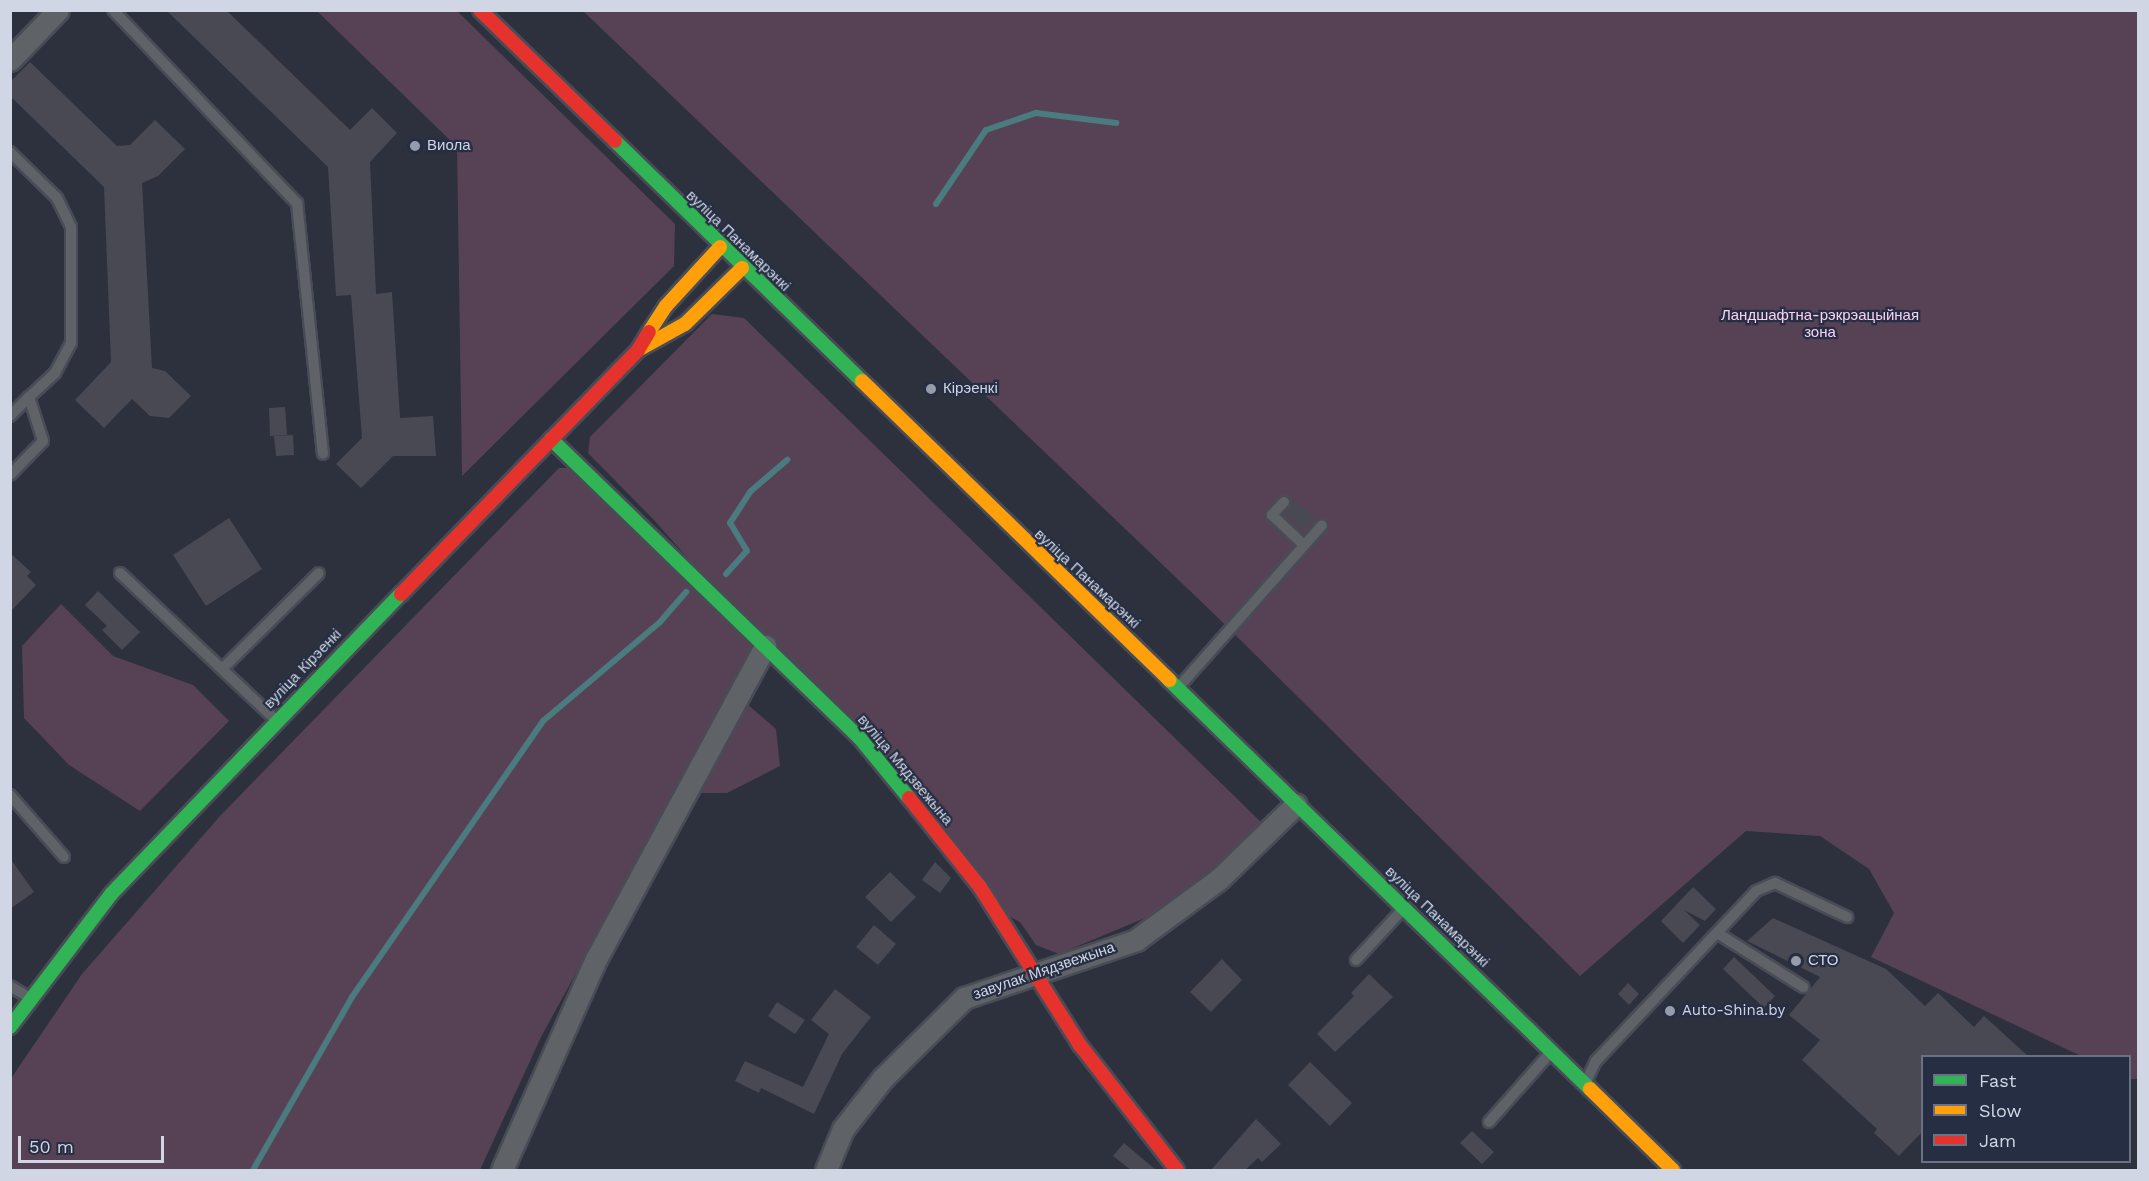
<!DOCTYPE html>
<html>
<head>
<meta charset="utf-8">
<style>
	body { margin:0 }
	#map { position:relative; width:2149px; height:1181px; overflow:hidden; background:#2c313d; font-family:"Work Sans",sans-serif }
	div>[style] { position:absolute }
	.green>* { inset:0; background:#564254 }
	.stream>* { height:6px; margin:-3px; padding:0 3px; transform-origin:3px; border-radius:3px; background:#4a7b7f }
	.building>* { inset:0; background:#494953 }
	.roads { filter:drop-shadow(2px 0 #484c56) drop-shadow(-2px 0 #484c56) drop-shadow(0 2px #484c56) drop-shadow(0 -2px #484c56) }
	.lane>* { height:10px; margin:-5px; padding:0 5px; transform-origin:5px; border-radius:5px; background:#5f6368 }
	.street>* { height:21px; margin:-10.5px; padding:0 10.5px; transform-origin:10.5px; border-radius:10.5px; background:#5f6368 }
	.fast>* { height:14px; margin:-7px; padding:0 7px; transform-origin:7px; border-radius:7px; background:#30b455 }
	.slow>* { height:14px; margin:-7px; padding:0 7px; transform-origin:7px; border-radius:7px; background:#ff9f0a }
	.jam>* { height:14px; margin:-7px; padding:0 7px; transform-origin:7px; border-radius:7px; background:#e5322d }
	.dots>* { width:16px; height:16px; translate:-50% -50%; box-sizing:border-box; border:3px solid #262e43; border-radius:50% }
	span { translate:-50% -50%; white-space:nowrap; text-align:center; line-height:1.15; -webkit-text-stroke:4.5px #262e43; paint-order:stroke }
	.poi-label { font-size:15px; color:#d0d6e4 }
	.left { translate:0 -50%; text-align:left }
	.street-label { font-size:15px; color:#d0d6e4 }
	.park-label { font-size:15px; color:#fdcff3 }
	.frame { position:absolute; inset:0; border:12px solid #d0d6e4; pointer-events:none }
	.legend { position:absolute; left:1921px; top:1055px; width:210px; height:108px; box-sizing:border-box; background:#262e43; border:2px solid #6a7183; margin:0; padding:8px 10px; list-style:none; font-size:18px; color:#d0d6e4 }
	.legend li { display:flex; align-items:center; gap:12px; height:30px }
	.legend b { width:30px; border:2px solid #6a7183 }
	.scale { position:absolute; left:18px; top:1136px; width:146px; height:27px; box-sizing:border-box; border:3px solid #d0d6e4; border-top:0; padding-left:8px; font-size:18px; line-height:21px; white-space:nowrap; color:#d0d6e4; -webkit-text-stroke:4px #262e43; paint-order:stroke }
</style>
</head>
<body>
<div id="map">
	<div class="green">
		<i style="clip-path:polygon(317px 11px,457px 11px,675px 224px,674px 266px,462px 476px,457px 147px)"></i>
		<i style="clip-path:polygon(583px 11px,2138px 11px,2138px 1079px,2130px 1079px,2130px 1056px,2081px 1056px,1871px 957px,1894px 913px,1869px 869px,1820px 836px,1746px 831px,1580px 976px,1210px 610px)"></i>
		<i style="clip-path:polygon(712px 314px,744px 318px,1264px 825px,1189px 894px,1145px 918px,1059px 954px,1036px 945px,1020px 922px,1003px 913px,653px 519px,588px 453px,590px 437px)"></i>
		<i style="clip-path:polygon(559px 468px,575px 468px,756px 647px,732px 691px,776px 729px,780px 766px,727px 793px,675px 793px,541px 1037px,480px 1170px,11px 1170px,10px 1080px,82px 974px,220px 816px)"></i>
		<i style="clip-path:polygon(61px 604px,113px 656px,193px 685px,229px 721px,140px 811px,69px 765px,24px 718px,22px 646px)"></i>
	</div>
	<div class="stream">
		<i style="left:936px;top:204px;width:89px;rotate:-56deg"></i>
		<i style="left:986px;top:130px;width:53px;rotate:-18.8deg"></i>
		<i style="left:1036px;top:113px;width:81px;rotate:7.1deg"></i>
		<i style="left:726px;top:574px;width:31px;rotate:-48deg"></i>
		<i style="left:747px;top:551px;width:33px;rotate:-121deg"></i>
		<i style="left:730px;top:523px;width:38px;rotate:-57deg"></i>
		<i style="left:751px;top:491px;width:48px;rotate:-40.7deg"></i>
		<i style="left:253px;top:1170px;width:199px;rotate:-60.2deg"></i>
		<i style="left:352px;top:997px;width:336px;rotate:-55.3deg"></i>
		<i style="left:543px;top:721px;width:153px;rotate:-40.2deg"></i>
		<i style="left:660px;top:622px;width:40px;rotate:-49deg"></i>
	</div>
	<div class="building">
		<i style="clip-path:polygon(166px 10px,226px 10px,350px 130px,372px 108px,397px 133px,370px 162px,376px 294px,392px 292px,400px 418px,433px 416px,436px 456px,393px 456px,361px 488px,336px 464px,362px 438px,351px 295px,336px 296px,328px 167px)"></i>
		<i style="clip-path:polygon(30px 62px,117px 146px,130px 145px,155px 120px,185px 149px,158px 176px,142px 183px,152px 368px,165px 371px,191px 396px,169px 418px,150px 416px,132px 399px,104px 428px,75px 400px,111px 362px,104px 187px,10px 96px,10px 82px)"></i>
		<i style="clip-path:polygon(285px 407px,287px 435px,270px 436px,269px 408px)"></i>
		<i style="clip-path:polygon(293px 435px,294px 455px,276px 456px,274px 436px)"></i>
		<i style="clip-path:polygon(1294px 499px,1316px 518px,1303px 531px,1284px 513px)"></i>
		<i style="clip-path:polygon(229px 518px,262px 569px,206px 606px,173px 555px)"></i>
		<i style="clip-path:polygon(10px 553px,31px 572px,27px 576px,36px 585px,10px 612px)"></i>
		<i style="clip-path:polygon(98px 591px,140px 632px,122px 650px,102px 630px,107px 626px,85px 605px)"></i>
		<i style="clip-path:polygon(10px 858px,34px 892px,10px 909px)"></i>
		<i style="clip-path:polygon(935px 862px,951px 878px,940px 893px,922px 880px)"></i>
		<i style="clip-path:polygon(890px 872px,916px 897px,891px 922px,865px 897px)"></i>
		<i style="clip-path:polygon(1693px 887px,1716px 909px,1705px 921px,1684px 910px,1700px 925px,1683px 943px,1661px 921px)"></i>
		<i style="clip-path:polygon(1773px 918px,1886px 969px,1925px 1006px,1938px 993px,1974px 1027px,1984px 1016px,2028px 1056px,1923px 1056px,1923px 1131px,1899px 1156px,1874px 1133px,1877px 1129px,1802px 1060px,1820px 1040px,1789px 1015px,1820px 977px,1747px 941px)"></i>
		<i style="clip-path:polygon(874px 925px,896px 944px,878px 965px,856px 947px)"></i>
		<i style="clip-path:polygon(1734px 957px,1775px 996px,1764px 1008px,1723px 969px)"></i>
		<i style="clip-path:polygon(1222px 959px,1242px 980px,1211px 1012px,1190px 992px)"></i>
		<i style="clip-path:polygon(1369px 974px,1393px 997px,1335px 1052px,1317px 1034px,1354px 996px,1351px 993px)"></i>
		<i style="clip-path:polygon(1628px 983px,1639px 994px,1629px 1005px,1618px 994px)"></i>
		<i style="clip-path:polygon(835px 989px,871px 1017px,842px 1054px,814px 1114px,761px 1088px,759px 1093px,735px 1081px,745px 1061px,803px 1087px,829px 1034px,811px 1020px)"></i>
		<i style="clip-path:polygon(777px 1002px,805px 1020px,795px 1034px,768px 1016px)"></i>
		<i style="clip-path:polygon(1310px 1062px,1352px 1103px,1330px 1126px,1288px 1085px)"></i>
		<i style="clip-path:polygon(1256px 1119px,1281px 1144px,1262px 1162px,1258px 1158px,1245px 1170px,1211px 1170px)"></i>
		<i style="clip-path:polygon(1472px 1131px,1494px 1152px,1482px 1164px,1460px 1143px)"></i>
		<i style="clip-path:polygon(1124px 1143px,1156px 1170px,1131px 1170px,1113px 1156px)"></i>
	</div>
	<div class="roads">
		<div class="lane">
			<i style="left:113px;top:10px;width:267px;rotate:46.4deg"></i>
			<i style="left:297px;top:203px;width:252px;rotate:84.1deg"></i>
			<i style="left:10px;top:152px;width:66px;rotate:44.4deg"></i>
			<i style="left:57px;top:198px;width:32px;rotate:64deg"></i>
			<i style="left:71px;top:227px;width:116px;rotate:90deg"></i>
			<i style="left:71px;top:343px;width:34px;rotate:118deg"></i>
			<i style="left:55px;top:373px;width:35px;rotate:137deg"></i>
			<i style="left:29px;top:397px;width:46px;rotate:72.3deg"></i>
			<i style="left:43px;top:441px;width:47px;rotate:134.1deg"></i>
			<i style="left:10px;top:416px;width:27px;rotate:-45deg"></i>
			<i style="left:1284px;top:502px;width:18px;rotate:133deg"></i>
			<i style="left:1272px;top:515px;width:44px;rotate:43.2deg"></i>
			<i style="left:120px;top:573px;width:214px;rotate:43.3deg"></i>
			<i style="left:222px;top:669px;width:136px;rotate:-44.7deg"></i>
			<i style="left:1178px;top:688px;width:217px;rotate:-48.5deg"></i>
			<i style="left:10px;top:795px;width:82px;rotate:48.9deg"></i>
			<i style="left:1717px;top:933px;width:102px;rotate:32.1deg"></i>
			<i style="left:1356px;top:960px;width:71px;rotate:-47.3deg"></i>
			<i style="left:10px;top:986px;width:23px;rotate:31deg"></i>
			<i style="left:1586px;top:1082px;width:23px;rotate:-65deg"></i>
			<i style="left:1596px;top:1061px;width:233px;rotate:-46.7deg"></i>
			<i style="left:1756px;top:891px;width:21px;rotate:-23deg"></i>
			<i style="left:1775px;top:883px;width:80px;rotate:25.3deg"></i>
			<i style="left:1489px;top:1122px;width:94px;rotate:-48.5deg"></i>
		</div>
		<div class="street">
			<i style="left:10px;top:60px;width:69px;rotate:-46.2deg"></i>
			<i style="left:502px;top:1170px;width:231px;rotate:-66deg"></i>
			<i style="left:596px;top:959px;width:356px;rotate:-61.6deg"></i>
			<i style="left:826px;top:1170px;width:44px;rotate:-67.5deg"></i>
			<i style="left:843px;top:1129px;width:65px;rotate:-51.9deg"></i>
			<i style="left:883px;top:1078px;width:114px;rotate:-44.6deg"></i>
			<i style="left:964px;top:998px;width:182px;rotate:-18.6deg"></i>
			<i style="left:1136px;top:940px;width:103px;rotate:-36.3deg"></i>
			<i style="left:1219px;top:879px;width:107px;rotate:-44.2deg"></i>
		</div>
		<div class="fast">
			<i style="left:615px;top:141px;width:344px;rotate:44.2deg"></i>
			<i style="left:551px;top:439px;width:429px;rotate:44.1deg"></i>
			<i style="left:859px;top:737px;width:79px;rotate:50.7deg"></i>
			<i style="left:1169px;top:680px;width:587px;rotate:44.17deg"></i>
			<i style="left:10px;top:1027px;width:168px;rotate:-52.7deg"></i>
			<i style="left:112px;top:893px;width:416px;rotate:-46deg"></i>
		</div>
		<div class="slow">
			<i style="left:649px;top:332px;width:31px;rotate:-57deg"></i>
			<i style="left:666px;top:306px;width:80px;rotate:-47.5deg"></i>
			<i style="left:640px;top:349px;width:51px;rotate:-29.1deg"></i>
			<i style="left:685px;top:324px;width:80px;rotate:-44.5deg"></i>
			<i style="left:862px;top:381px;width:429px;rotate:44.2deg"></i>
			<i style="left:1590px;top:1089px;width:116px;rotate:44.3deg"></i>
		</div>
		<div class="jam">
			<i style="left:480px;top:10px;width:188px;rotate:44.1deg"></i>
			<i style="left:401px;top:594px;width:340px;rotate:-45.8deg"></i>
			<i style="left:638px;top:350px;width:21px;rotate:-59deg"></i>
			<i style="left:909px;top:798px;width:114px;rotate:51.4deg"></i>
			<i style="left:980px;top:887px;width:187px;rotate:57.7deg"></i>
			<i style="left:1080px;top:1045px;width:158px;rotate:52.2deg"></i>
		</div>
	</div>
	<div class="dots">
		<i style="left:415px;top:146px;background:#979caa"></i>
		<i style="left:931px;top:389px;background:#979caa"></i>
		<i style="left:1796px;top:961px;background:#979caa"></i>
		<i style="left:1670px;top:1011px;background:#979caa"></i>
	</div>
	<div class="poi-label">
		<span class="left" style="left:427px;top:146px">Виола</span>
		<span class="left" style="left:943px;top:389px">Кірэенкі</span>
		<span class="left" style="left:1808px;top:961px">СТО</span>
		<span class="left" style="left:1682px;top:1011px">Auto-Shina.by</span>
	</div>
	<div class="street-label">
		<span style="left:738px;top:241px;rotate:44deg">вуліца Панамарэнкі</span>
		<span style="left:1087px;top:579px;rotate:43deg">вуліца Панамарэнкі</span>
		<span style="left:303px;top:669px;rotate:-46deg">вуліца Кірэенкі</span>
		<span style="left:905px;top:770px;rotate:50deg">вуліца Мядзвежына</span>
		<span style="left:1437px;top:917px;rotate:44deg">вуліца Панамарэнкі</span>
		<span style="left:1044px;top:971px;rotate:-19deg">завулак Мядзвежына</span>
	</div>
	<div class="park-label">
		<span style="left:1820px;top:324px">Ландшафтна-рэкрэацыйная<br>зона</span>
	</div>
	<div class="frame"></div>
	<ul class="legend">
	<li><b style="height:8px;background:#30b455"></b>Fast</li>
	<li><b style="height:8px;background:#ff9f0a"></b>Slow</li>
	<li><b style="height:8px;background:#e5322d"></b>Jam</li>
	</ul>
	<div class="scale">50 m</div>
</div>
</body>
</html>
